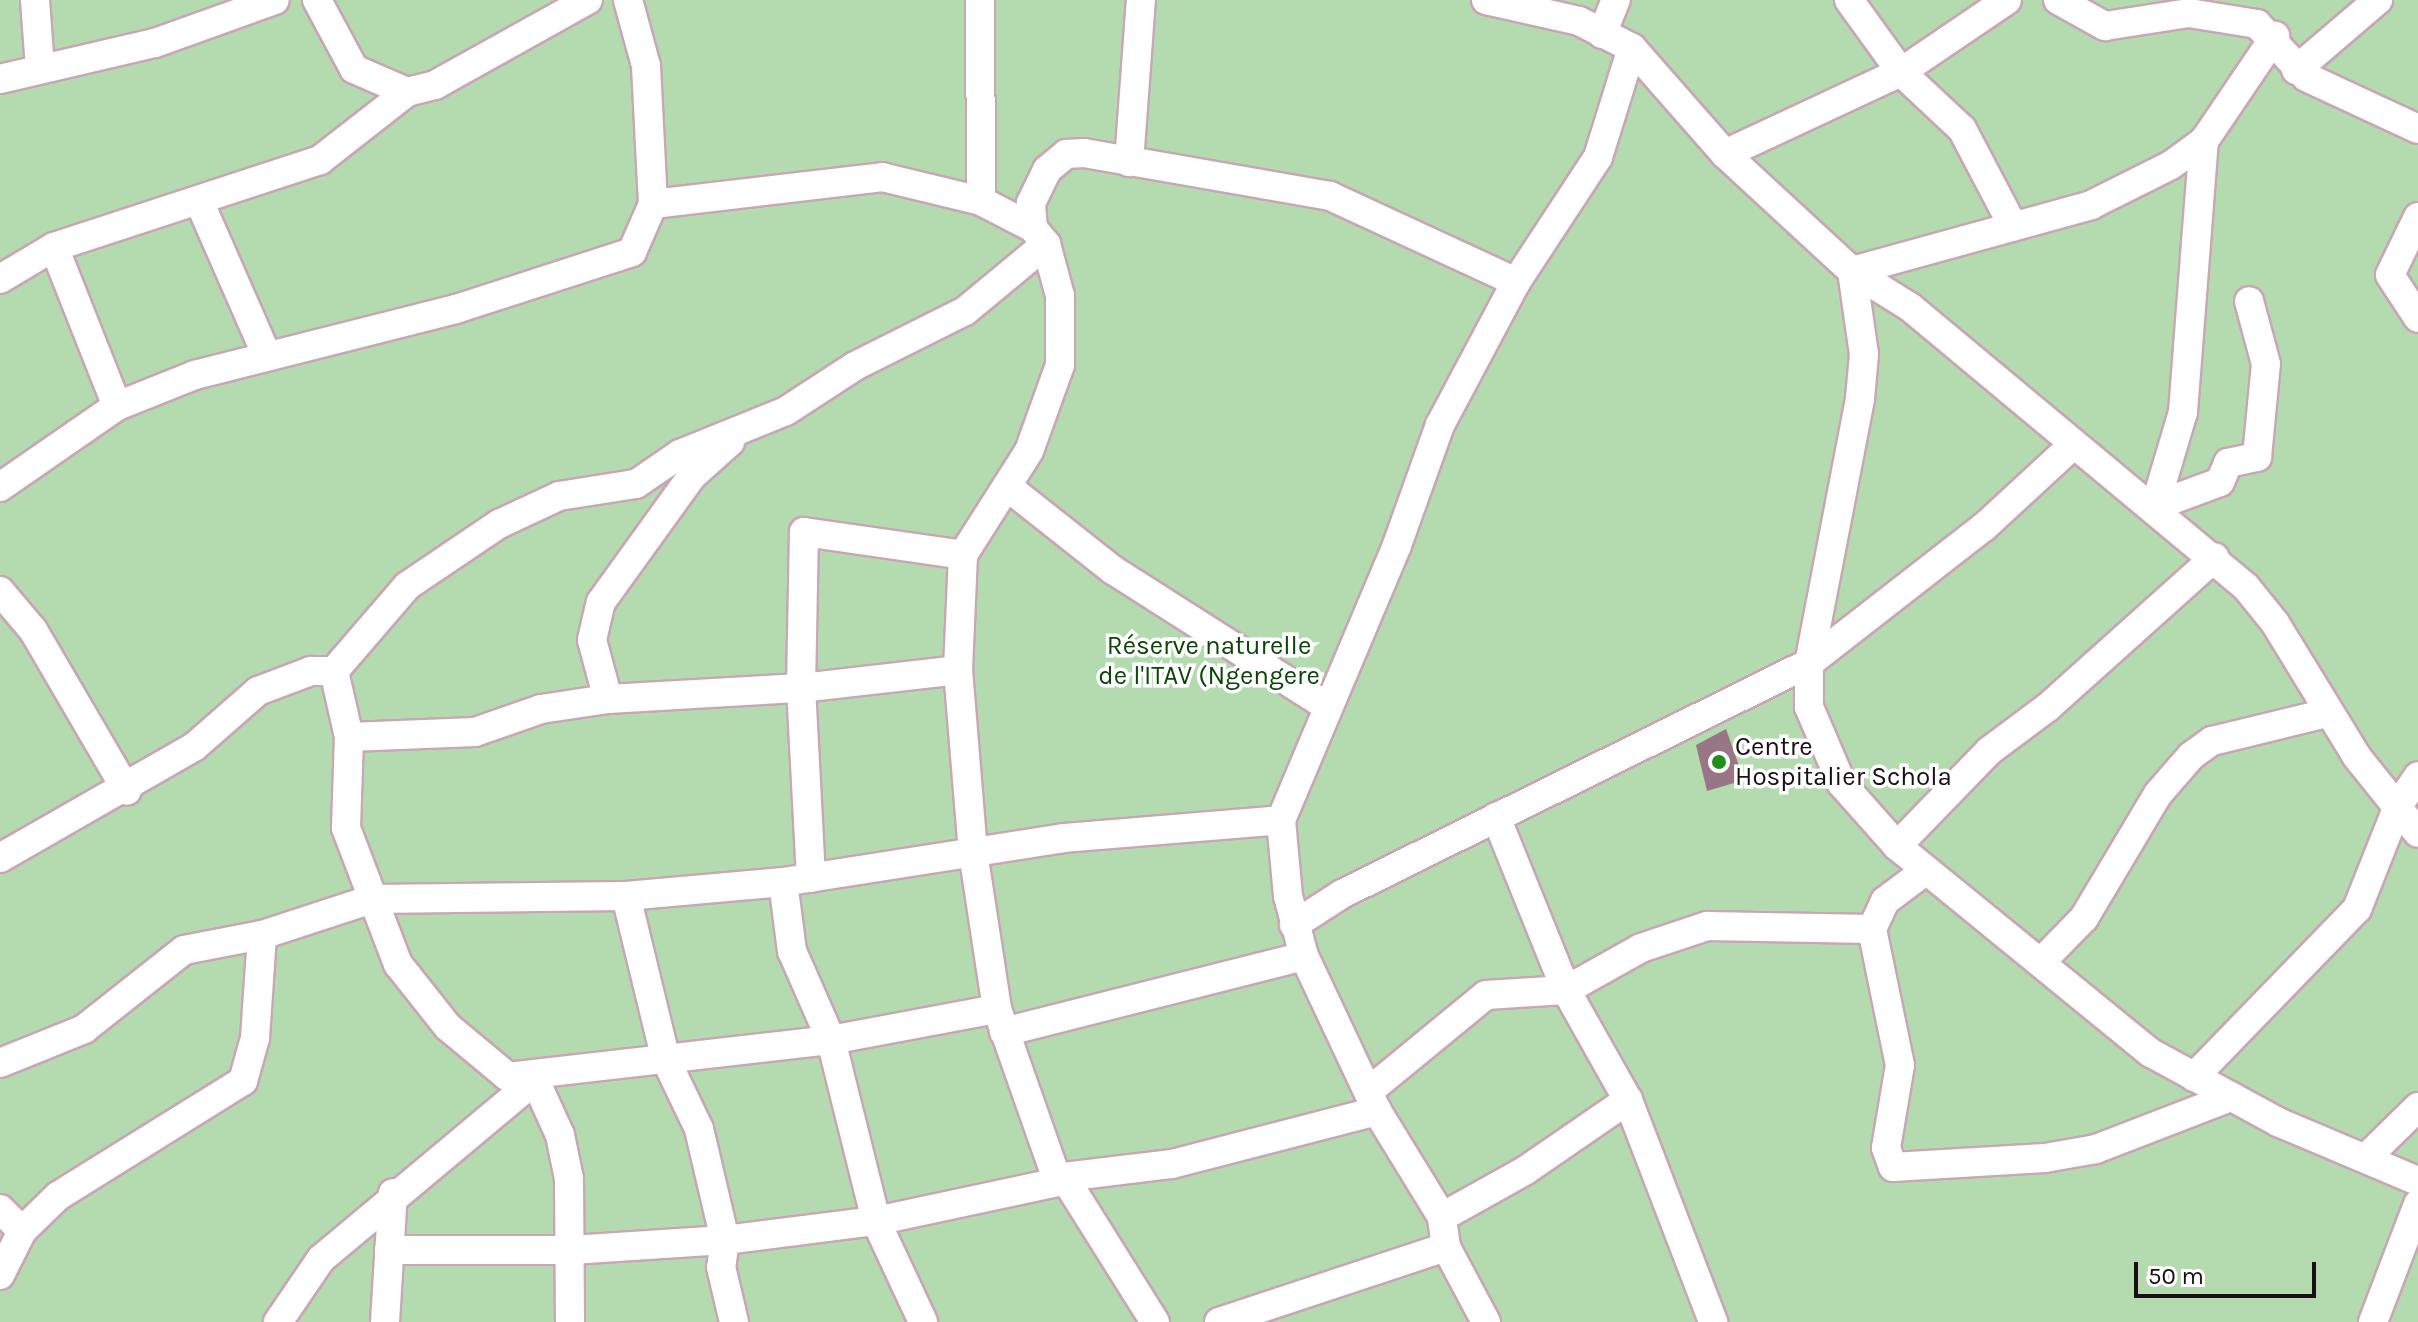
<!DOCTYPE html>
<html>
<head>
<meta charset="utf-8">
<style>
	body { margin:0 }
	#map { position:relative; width:2418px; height:1322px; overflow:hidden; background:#faf2f5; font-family:Karla,sans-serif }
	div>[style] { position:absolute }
	.green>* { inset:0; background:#b4daaf }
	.building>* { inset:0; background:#987685 }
	.roads { filter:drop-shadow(2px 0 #caa6b5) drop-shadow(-2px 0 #caa6b5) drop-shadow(0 2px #caa6b5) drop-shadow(0 -2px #caa6b5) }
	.minor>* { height:28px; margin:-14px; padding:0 14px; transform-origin:14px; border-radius:14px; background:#fff }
	.dots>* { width:22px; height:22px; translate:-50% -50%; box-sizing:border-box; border:4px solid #fff; border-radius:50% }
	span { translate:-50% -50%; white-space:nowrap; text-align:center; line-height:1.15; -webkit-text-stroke:7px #fff; paint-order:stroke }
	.park-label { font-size:26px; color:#0a4706 }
	.poi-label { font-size:26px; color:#1b0e14 }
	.left { translate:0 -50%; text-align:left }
	.scale { position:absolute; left:2134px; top:1262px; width:182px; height:36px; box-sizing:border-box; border:4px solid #1b0e14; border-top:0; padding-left:10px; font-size:24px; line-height:28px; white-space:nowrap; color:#1b0e14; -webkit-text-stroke:6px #fff; paint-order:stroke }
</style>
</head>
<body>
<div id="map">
	<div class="green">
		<i style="clip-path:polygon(0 0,2418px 0,2418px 1322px,0 1322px)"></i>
	</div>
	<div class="building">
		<i style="clip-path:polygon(1726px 729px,1744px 780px,1707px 791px,1696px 745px)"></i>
	</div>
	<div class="roads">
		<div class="minor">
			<i style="left:35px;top:0;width:68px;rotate:85.8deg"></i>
			<i style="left:317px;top:0;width:78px;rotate:61.8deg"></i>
			<i style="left:354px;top:69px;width:58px;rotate:23.5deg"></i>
			<i style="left:407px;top:92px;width:29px;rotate:-14deg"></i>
			<i style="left:435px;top:85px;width:175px;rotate:-29.1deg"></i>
			<i style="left:628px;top:0;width:68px;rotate:74.7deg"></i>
			<i style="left:646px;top:66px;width:138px;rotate:87.1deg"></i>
			<i style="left:980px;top:0;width:201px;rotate:89.7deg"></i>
			<i style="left:1486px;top:0;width:95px;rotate:12.7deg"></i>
			<i style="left:1579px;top:21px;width:59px;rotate:27deg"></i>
			<i style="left:1632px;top:48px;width:141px;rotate:48.7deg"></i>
			<i style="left:1725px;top:154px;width:173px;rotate:42.7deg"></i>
			<i style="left:1852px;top:271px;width:84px;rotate:81.8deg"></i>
			<i style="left:1864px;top:354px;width:45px;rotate:95.1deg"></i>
			<i style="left:1860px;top:399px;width:269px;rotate:100.9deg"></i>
			<i style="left:1809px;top:663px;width:44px;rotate:90deg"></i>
			<i style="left:1809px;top:707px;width:84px;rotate:66.8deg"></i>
			<i style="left:1842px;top:784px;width:83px;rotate:48.4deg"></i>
			<i style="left:1897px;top:846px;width:328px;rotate:39.2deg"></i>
			<i style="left:2151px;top:1053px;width:145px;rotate:28.5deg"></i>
			<i style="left:2278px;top:1122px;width:152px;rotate:22.9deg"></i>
			<i style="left:1849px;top:0;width:89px;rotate:54.2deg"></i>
			<i style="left:1901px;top:72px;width:83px;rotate:43.1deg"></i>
			<i style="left:1962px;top:129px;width:110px;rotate:62.3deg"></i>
			<i style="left:2058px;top:0;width:54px;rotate:29deg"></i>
			<i style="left:2105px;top:26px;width:85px;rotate:-8.8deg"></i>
			<i style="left:2189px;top:13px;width:69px;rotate:9.2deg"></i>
			<i style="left:2257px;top:24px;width:72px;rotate:47.2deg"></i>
			<i style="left:2306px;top:77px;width:123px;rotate:24.9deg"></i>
			<i style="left:1602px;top:34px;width:37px;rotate:-68deg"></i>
			<i style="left:2296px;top:70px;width:108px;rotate:-40.5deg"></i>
			<i style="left:0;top:79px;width:159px;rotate:-13.1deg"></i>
			<i style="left:155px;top:43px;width:127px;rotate:-19.7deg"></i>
			<i style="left:1725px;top:154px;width:194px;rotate:-25deg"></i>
			<i style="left:1901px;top:72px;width:128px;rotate:-34.2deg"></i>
			<i style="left:1129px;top:162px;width:162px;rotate:-85.8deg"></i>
			<i style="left:199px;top:201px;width:169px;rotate:66.3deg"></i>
			<i style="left:2418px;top:217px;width:64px;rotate:115.8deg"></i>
			<i style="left:2390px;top:275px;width:51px;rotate:56.9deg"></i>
			<i style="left:1033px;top:228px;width:25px;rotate:-95deg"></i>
			<i style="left:1031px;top:203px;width:37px;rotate:-64deg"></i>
			<i style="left:1047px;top:170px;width:25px;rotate:-40deg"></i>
			<i style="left:1066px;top:154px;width:18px;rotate:-3deg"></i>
			<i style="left:1084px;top:153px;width:250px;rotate:9.9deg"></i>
			<i style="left:1330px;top:196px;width:205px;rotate:24.8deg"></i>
			<i style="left:54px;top:247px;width:171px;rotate:68.4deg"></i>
			<i style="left:1852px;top:271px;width:68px;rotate:31.8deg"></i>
			<i style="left:1910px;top:307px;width:437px;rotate:39.8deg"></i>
			<i style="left:2246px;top:587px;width:46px;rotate:51.1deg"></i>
			<i style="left:2275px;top:623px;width:157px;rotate:58.5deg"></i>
			<i style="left:2357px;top:757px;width:97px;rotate:51.2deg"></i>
			<i style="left:1852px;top:271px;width:248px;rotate:-15.4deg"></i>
			<i style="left:2091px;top:205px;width:89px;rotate:-26.6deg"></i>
			<i style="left:2171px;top:165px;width:41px;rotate:-36deg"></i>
			<i style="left:2204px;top:141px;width:127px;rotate:-55.9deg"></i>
			<i style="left:0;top:279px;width:63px;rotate:-30.7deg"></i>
			<i style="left:54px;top:247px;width:280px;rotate:-18.1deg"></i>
			<i style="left:320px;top:160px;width:110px;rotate:-38deg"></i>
			<i style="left:0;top:487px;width:142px;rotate:-34.7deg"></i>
			<i style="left:117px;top:406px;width:84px;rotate:-21.7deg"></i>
			<i style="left:195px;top:375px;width:269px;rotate:-14.2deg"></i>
			<i style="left:456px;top:309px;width:185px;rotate:-17.9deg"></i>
			<i style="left:632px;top:252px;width:52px;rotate:-66.4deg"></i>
			<i style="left:653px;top:204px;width:231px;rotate:-6.7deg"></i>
			<i style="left:882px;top:177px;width:102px;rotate:13.6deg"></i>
			<i style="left:981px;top:201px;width:59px;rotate:27.4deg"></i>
			<i style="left:1033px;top:228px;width:21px;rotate:51deg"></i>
			<i style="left:1046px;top:244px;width:54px;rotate:74.9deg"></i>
			<i style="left:1060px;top:296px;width:69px;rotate:90deg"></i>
			<i style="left:1060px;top:365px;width:91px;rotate:109.8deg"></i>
			<i style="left:1029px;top:451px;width:123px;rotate:122.4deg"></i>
			<i style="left:963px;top:555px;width:115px;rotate:92.5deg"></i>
			<i style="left:958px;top:670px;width:183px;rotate:85.3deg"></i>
			<i style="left:973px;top:852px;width:159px;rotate:81.3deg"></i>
			<i style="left:997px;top:1009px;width:183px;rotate:70.6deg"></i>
			<i style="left:1058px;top:1182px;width:8px;rotate:-40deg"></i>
			<i style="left:1064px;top:1177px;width:171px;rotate:57.9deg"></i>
			<i style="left:1009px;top:488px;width:132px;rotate:38.3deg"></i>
			<i style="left:1113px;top:570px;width:255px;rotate:32.5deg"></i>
			<i style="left:2155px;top:506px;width:98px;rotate:-73.4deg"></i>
			<i style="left:2183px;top:412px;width:272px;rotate:-85.6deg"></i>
			<i style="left:2155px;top:506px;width:69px;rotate:-20.3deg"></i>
			<i style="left:2220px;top:482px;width:21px;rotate:-67deg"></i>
			<i style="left:2228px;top:463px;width:30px;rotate:-12deg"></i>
			<i style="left:2257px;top:457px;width:93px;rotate:-84.5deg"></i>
			<i style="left:2266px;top:364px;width:65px;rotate:-105.1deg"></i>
			<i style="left:0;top:591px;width:51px;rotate:49.8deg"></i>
			<i style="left:33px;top:630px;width:186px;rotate:59.7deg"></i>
			<i style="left:334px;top:671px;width:68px;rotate:77.2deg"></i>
			<i style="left:349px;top:737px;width:91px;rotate:91.9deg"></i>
			<i style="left:346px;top:828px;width:146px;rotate:69.1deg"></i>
			<i style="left:398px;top:964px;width:80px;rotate:51.6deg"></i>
			<i style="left:448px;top:1027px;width:77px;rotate:39.7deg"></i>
			<i style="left:507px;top:1076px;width:28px;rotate:8deg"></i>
			<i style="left:535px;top:1080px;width:60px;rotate:65.6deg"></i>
			<i style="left:560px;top:1135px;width:45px;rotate:78.4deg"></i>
			<i style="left:569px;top:1179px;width:143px;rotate:89.6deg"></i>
			<i style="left:608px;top:699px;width:61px;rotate:-105.2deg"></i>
			<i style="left:592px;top:640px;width:39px;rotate:-77deg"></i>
			<i style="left:601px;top:602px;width:155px;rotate:-54.2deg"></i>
			<i style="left:692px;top:476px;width:51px;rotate:-41.8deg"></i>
			<i style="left:349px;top:737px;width:126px;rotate:-2.3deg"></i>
			<i style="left:475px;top:732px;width:70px;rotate:-19.2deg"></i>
			<i style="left:541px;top:709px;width:68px;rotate:-8.5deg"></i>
			<i style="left:608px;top:699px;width:193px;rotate:-3.3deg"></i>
			<i style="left:801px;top:688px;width:158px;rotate:-6.5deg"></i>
			<i style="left:1496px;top:817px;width:187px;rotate:68deg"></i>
			<i style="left:1566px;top:990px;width:126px;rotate:60.6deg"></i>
			<i style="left:1628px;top:1100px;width:238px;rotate:69deg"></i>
			<i style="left:1897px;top:846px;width:132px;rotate:-45.9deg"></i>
			<i style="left:1989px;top:751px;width:74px;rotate:-36.7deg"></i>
			<i style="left:2048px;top:707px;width:224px;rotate:-41.9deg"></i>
			<i style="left:0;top:858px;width:224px;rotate:-29.8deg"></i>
			<i style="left:194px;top:747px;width:85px;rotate:-41.2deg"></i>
			<i style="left:258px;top:691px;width:57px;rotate:-20.7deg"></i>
			<i style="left:311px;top:671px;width:23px"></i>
			<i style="left:334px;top:671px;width:112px;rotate:-49.3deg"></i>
			<i style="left:407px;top:586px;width:111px;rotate:-34deg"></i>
			<i style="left:499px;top:524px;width:66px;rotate:-25deg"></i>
			<i style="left:559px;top:496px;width:78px;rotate:-8.9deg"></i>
			<i style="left:636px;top:484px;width:53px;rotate:-34.3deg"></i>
			<i style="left:680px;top:454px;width:114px;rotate:-22.1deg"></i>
			<i style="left:786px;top:411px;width:82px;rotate:-33.1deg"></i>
			<i style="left:855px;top:366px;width:123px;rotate:-26.6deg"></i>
			<i style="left:965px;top:311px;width:105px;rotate:-39.6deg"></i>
			<i style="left:811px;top:878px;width:190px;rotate:-93deg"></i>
			<i style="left:801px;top:688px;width:156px;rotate:-88.9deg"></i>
			<i style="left:804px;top:532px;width:161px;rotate:8.2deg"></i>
			<i style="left:783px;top:882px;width:70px;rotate:82.6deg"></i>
			<i style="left:792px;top:951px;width:97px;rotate:66.3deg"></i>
			<i style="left:831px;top:1040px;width:187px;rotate:76deg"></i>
			<i style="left:876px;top:1221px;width:111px;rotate:65deg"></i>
			<i style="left:626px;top:896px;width:169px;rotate:76.3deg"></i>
			<i style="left:666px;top:1060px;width:76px;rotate:64.4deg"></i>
			<i style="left:699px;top:1129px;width:114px;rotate:76.8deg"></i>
			<i style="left:725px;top:1240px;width:27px;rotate:98deg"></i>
			<i style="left:721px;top:1267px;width:57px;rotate:76.7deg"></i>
			<i style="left:1294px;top:925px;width:57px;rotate:-32.9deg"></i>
			<i style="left:1342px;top:894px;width:521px;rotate:-26.32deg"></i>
			<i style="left:1809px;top:663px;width:222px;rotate:-37.9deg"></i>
			<i style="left:1984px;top:527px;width:121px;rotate:-42.7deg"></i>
			<i style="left:1872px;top:929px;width:139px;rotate:78.4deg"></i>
			<i style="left:1900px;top:1065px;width:84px;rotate:99.6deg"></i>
			<i style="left:1886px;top:1148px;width:20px;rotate:70deg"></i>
			<i style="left:1893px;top:1167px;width:152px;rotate:-3.4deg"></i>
			<i style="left:2045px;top:1158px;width:52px;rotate:-10deg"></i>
			<i style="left:2096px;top:1149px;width:145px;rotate:-21.1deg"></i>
			<i style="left:2043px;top:960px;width:59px;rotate:-45.7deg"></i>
			<i style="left:2084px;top:918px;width:144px;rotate:-59.2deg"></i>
			<i style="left:2158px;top:794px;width:50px;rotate:-49deg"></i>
			<i style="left:2191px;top:756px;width:26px;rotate:-36deg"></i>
			<i style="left:2212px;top:741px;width:118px;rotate:-13.7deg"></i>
			<i style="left:1004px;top:1032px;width:309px;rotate:-14.2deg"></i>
			<i style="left:0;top:1063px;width:91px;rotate:-22deg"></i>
			<i style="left:84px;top:1029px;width:127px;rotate:-38.3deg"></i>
			<i style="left:184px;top:950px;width:79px;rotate:-10.9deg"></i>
			<i style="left:262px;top:935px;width:116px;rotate:-18.1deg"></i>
			<i style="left:372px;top:899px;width:254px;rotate:-0.7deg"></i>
			<i style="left:626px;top:896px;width:158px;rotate:-5.1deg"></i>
			<i style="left:783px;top:882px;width:284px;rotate:-8.9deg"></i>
			<i style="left:1064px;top:838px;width:218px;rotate:-4.7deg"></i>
			<i style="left:515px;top:1076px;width:318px;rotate:-6.5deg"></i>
			<i style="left:831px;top:1040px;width:169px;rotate:-10.6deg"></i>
			<i style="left:2194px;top:1077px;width:234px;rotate:-45.9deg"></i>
			<i style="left:2357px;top:909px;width:111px;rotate:-68.3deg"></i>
			<i style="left:2398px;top:806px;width:36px;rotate:-56deg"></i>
			<i style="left:1369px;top:1091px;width:151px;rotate:-39.4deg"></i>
			<i style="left:1486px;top:995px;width:80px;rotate:-3.6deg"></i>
			<i style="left:1566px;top:990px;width:86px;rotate:-29.2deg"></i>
			<i style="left:1641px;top:948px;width:70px;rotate:-18.4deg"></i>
			<i style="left:1707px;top:926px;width:165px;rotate:1deg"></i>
			<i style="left:1872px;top:929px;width:31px;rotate:-65deg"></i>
			<i style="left:1885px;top:901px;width:50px;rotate:-36.9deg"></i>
			<i style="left:2368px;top:1156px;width:70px;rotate:-44.4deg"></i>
			<i style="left:1064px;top:1177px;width:109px;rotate:-6.9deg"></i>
			<i style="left:1172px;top:1164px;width:212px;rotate:-14.5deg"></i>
			<i style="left:0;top:1209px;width:31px;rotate:45deg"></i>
			<i style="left:1442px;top:1217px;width:96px;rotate:-29.2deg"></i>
			<i style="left:1526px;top:1170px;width:124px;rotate:-34.5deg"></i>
			<i style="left:389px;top:1250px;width:182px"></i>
			<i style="left:571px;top:1250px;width:154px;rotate:-3.7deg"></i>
			<i style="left:725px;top:1240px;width:152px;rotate:-7.2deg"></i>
			<i style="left:876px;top:1221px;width:186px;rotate:-12.1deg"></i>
			<i style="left:0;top:1275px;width:49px;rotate:-63.4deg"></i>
			<i style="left:22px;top:1231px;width:50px;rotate:-44.2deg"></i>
			<i style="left:58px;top:1196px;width:218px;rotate:-31.9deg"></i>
			<i style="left:243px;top:1081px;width:45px;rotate:-74.4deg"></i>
			<i style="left:255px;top:1038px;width:103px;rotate:-86.1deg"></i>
			<i style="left:278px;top:1322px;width:76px;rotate:-55.7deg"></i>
			<i style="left:321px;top:1259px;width:279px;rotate:-39.9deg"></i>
			<i style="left:385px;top:1322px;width:129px;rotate:-86.5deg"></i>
			<i style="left:1219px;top:1322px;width:239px;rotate:-18.3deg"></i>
			<i style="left:1486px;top:1322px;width:85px;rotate:-118.1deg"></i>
			<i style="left:1446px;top:1247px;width:30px;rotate:-98deg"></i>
			<i style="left:1442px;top:1217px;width:124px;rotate:-121.5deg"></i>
			<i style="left:1377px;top:1111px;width:171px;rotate:-115.2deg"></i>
			<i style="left:1304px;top:956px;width:62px;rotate:-104.9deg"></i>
			<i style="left:1288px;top:896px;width:76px;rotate:-95.3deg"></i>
			<i style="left:1281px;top:820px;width:298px;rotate:-67.1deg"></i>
			<i style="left:1397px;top:545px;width:127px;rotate:-70.3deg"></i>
			<i style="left:1440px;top:425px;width:162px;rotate:-62deg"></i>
			<i style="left:1516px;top:282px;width:149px;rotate:-56.7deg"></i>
			<i style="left:1598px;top:157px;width:114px;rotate:-72.7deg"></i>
			<i style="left:2373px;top:1322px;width:126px;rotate:-69.1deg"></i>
		</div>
	</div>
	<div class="dots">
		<i style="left:1719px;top:762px;background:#209017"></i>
	</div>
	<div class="park-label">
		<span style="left:1209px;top:661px">Réserve naturelle<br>de l'ITAV (Ngengere</span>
	</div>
	<div class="poi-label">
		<span class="left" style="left:1735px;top:762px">Centre<br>Hospitalier Schola</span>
	</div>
	<div class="scale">50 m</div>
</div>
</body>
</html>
